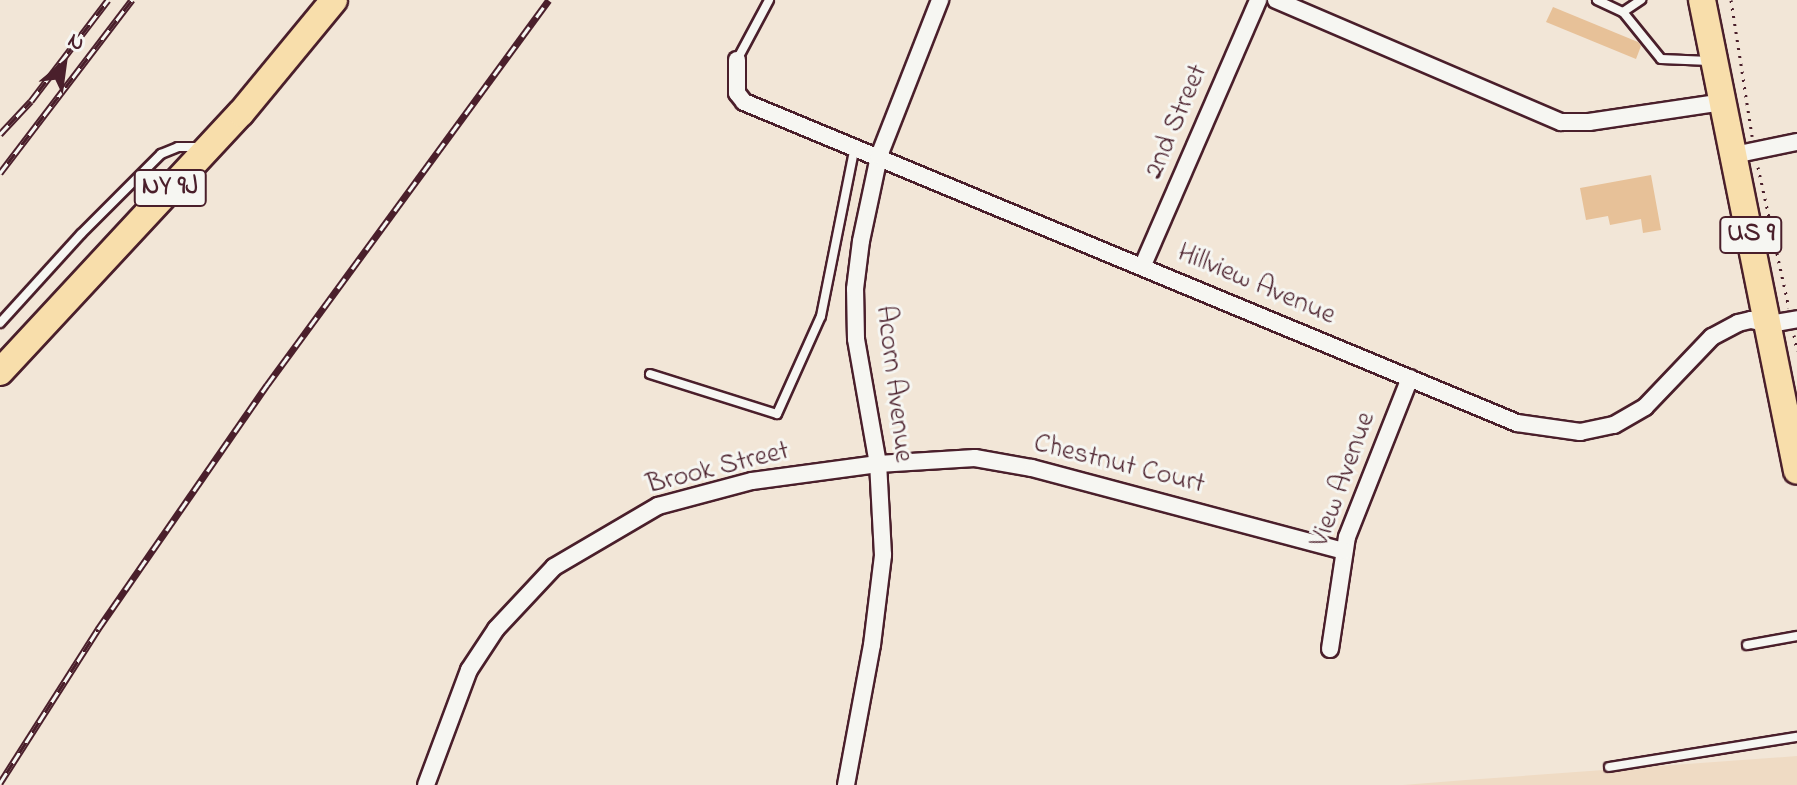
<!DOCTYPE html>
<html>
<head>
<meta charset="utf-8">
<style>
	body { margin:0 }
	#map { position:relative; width:1797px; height:785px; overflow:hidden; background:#f2e6d7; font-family:"Indie Flower",sans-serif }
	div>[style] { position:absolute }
	.built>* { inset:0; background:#efdbc4 }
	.building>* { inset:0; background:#e7c198 }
	.path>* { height:3px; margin-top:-1.5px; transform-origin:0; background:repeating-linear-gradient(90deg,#4a1f2b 0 2px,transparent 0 8px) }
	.roads { filter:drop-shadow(2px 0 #4a1f2b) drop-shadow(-2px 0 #4a1f2b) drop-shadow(0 2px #4a1f2b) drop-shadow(0 -2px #4a1f2b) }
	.service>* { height:8px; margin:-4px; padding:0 4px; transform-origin:4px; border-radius:4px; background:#f6f6f2 }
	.minor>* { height:16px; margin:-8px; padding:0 8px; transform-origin:8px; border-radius:8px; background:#f6f6f2 }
	.primary>* { height:26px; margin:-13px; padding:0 13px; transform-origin:13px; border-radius:13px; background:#f8deab }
	.rail>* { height:7px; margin-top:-3.5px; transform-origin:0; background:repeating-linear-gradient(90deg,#f6f6f2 0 12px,#4a1f2b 0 24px); box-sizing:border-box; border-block:2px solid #4a1f2b }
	span { translate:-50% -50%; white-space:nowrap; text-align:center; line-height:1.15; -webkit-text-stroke:6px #f6f6f2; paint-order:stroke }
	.shield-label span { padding:2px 6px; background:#f6f6f2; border:2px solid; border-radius:6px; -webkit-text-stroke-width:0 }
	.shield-label { font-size:26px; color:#4a1f2b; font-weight:700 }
	.street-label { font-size:28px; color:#4a1f2b }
	.north { position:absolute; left:24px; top:24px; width:80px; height:80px; -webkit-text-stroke:6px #f6f6f2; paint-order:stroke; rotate:29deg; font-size:22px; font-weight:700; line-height:32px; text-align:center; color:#4a1f2b }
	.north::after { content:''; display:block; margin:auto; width:28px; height:36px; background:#4a1f2b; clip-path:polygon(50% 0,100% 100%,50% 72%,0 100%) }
</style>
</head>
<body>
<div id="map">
	<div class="built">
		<i style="clip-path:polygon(1797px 756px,1797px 785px,1403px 785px,1466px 780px)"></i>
	</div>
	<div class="building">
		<i style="clip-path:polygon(1553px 7px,1638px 42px,1641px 46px,1636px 59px,1546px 22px)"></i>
		<i style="clip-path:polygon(1651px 175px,1661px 230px,1643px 233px,1641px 219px,1610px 225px,1608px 216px,1586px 220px,1580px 188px)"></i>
	</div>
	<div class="path">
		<i style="left:1731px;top:0;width:138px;rotate:81.2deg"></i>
		<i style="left:1758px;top:167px;width:144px;rotate:77.6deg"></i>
		<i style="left:1794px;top:335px;width:16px;rotate:79deg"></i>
	</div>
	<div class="roads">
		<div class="service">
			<i style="left:1597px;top:0;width:29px;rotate:25deg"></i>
			<i style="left:1623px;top:12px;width:60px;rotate:51deg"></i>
			<i style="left:1661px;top:59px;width:49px;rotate:2.3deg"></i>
			<i style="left:1623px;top:12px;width:22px;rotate:-34deg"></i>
			<i style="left:737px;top:60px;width:68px;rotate:-61.9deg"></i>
			<i style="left:0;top:323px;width:120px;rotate:-47.7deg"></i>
			<i style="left:81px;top:234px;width:113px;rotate:-45deg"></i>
			<i style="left:161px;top:154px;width:18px;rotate:-22deg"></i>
			<i style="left:178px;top:147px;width:26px"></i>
			<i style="left:650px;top:374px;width:133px;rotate:17.5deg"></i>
			<i style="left:777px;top:414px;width:107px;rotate:-65.8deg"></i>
			<i style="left:821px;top:316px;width:173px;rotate:-78.7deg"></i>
			<i style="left:1747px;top:645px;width:51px;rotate:-10.2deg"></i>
			<i style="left:1609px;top:767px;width:190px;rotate:-9.1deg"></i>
		</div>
		<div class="minor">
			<i style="left:1276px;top:0;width:310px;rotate:23.2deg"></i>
			<i style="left:1561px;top:122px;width:28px"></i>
			<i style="left:1589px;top:122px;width:135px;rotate:-8.5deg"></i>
			<i style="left:737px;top:60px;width:33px;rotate:90deg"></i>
			<i style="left:737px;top:93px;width:11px;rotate:52deg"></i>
			<i style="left:744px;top:102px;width:837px;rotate:22.55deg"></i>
			<i style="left:1517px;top:423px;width:64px;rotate:8.1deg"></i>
			<i style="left:1580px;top:432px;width:35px;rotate:-12deg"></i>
			<i style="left:1614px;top:425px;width:36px;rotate:-30deg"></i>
			<i style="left:1645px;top:407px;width:97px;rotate:-46.3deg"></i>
			<i style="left:1712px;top:337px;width:30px;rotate:-28deg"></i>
			<i style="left:1738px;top:323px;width:13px;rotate:-13deg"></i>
			<i style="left:1751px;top:320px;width:19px;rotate:12deg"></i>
			<i style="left:1770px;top:324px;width:27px;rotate:-10deg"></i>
			<i style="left:1734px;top:155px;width:64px;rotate:-11.7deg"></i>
			<i style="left:1143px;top:265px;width:289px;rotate:-66.5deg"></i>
			<i style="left:1330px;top:649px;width:113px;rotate:-81.4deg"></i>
			<i style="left:1347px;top:537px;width:171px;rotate:-68.4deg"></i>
			<i style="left:426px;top:785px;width:123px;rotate:-69.5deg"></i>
			<i style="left:469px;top:670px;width:49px;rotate:-56.6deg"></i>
			<i style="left:496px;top:629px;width:85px;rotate:-46.9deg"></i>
			<i style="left:554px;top:567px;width:121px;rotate:-30.4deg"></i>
			<i style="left:658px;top:506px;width:97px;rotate:-14.9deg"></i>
			<i style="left:752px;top:481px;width:127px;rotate:-7.7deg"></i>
			<i style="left:878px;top:464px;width:97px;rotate:-3.5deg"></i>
			<i style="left:975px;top:458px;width:58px;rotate:10deg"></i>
			<i style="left:1032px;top:468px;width:323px;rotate:14.9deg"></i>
			<i style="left:846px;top:785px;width:142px;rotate:-79.5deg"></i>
			<i style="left:872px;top:645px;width:91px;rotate:-83deg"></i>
			<i style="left:883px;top:555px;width:91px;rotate:-93.1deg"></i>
			<i style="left:878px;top:464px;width:127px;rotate:-100deg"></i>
			<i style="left:856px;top:339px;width:50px;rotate:-91.1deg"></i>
			<i style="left:855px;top:289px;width:48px;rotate:-82.9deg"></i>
			<i style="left:861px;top:241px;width:87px;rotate:-78deg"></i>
			<i style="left:879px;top:156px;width:168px;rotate:-68.6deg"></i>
		</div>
		<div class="primary">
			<i style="left:1702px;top:0;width:480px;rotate:78.6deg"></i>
			<i style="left:0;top:372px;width:354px;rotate:-47.1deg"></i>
			<i style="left:241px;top:113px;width:146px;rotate:-50.5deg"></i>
		</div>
	</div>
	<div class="rail">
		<i style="left:0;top:134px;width:45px;rotate:-46.8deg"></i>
		<i style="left:31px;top:101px;width:127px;rotate:-52.7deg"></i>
		<i style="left:0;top:173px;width:218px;rotate:-52.7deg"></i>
		<i style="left:0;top:783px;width:183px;rotate:-57.5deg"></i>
		<i style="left:98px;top:629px;width:297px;rotate:-55.3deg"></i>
		<i style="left:267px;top:385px;width:477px;rotate:-53.8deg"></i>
	</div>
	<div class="shield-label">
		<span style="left:170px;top:188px">NY 9J</span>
		<span style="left:1751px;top:235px">US 9</span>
	</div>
	<div class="street-label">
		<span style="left:1177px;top:122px;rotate:-67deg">2nd Street</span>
		<span style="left:1256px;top:285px;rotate:23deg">Hillview Avenue</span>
		<span style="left:893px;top:384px;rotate:83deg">Acorn Avenue</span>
		<span style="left:1119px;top:465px;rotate:14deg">Chestnut Court</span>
		<span style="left:718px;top:469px;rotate:-14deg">Brook Street</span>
		<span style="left:1344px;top:480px;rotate:-70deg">View Avenue</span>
	</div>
	<div class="north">N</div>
</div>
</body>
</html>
